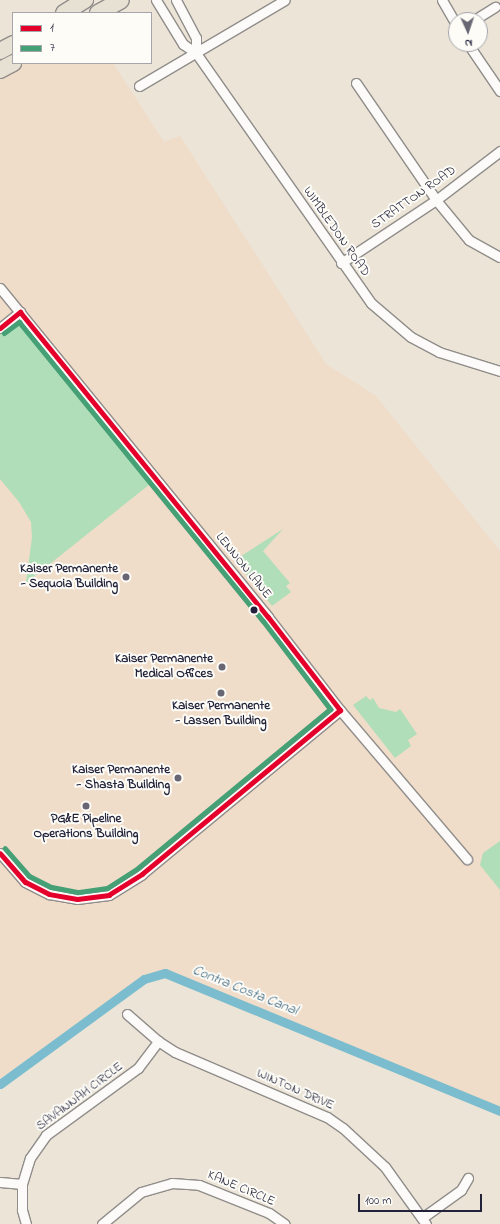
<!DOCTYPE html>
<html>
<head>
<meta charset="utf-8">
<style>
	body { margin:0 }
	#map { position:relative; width:500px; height:1224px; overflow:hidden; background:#ebe4d7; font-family:"Indie Flower",sans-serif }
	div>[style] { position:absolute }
	.built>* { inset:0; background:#efdcc9 }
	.green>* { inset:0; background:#b0deb8 }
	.canal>* { height:9px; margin:-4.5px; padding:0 4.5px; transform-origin:4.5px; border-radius:4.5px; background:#7bbdce }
	.roads { filter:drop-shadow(1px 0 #908d8a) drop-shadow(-1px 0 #908d8a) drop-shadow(0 1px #908d8a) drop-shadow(0 -1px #908d8a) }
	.street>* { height:9px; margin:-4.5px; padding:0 4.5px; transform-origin:4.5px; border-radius:4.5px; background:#fcfbf9 }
	.highway>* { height:16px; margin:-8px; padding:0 8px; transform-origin:8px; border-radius:8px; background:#e7e1d4 }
	.bus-1>* { height:5px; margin:-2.5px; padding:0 2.5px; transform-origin:2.5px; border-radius:2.5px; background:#e4002b }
	.bus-2>* { height:5px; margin:-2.5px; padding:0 2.5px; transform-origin:2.5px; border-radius:2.5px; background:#46a076 }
	.dots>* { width:11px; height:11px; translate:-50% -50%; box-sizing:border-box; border:2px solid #fdfcf7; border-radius:50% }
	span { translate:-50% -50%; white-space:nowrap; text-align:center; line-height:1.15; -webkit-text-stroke:4px #fdfcf7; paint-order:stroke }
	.street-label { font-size:13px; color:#22223b }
	.poi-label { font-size:13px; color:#22223b; font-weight:700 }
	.right { translate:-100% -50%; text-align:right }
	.water-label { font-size:14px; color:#34607b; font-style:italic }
	.legend { position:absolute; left:12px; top:12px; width:140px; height:52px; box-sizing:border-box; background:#fdfcf7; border:1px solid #a5a5ac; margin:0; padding:5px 7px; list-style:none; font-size:12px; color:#22223b }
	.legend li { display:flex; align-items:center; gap:8px; height:20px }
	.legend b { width:20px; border:1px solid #a5a5ac }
	.north { position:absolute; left:448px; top:12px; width:40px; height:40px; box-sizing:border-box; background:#fdfcf7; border:1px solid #a5a5ac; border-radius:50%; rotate:177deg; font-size:11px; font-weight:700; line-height:16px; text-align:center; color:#22223b }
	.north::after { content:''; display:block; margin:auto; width:14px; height:18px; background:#686672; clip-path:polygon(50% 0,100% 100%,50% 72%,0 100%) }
	.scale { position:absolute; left:358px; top:1194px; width:124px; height:18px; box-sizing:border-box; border:2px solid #22223b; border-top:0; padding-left:5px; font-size:12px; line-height:14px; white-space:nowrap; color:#22223b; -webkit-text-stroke:3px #fdfcf7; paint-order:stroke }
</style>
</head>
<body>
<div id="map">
	<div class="built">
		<i style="clip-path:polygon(13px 63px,113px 63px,164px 142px,180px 136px,326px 364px,376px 396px,500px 551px,500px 1110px,165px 970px,143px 976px,0 1079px,0 70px)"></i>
	</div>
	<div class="green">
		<i style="clip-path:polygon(20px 312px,155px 480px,26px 583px,32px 537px,31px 522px,19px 502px,0 479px,0 328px)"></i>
		<i style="clip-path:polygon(283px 529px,263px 551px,290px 583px,286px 586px,291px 592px,272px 606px,235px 560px)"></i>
		<i style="clip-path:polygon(366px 696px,370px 700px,373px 698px,379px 708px,396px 712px,400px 709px,417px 734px,408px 740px,411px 746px,395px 758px,353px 705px)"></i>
		<i style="clip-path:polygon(500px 841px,500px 890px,480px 865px,483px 853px)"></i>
	</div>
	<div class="canal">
		<i style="left:0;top:1084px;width:178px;rotate:-36.1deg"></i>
		<i style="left:144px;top:979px;width:22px;rotate:-16deg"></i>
		<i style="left:165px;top:973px;width:362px;rotate:22.4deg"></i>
	</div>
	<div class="roads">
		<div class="street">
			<i style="left:156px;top:0;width:52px;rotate:58.5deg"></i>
			<i style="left:183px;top:44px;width:16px;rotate:35deg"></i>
			<i style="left:196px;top:53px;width:305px;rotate:55deg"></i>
			<i style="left:371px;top:303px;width:52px;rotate:40.4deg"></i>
			<i style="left:411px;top:337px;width:32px;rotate:28deg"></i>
			<i style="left:439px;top:352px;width:64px;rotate:17.3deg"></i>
			<i style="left:176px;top:0;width:43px;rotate:62.2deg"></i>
			<i style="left:196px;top:38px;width:15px;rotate:90deg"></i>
			<i style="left:442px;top:0;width:28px;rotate:60deg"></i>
			<i style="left:474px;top:20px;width:25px;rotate:-32deg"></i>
			<i style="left:468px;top:44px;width:57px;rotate:55.8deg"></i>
			<i style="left:356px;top:83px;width:142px;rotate:55.6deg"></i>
			<i style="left:436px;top:200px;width:52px;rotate:50.5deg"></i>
			<i style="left:469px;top:240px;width:35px;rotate:29deg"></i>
			<i style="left:139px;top:86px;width:169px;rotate:-30.5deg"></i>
			<i style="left:341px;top:263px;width:114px;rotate:-33.6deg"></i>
			<i style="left:436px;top:200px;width:81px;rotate:-37.4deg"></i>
			<i style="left:0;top:288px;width:424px;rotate:50.8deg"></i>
			<i style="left:268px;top:617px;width:118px;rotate:52.3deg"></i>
			<i style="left:340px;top:710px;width:196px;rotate:49.6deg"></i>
			<i style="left:0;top:328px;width:26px;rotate:-39deg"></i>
			<i style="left:0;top:853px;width:38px;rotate:49deg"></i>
			<i style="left:25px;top:882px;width:27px;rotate:27deg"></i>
			<i style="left:49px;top:894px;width:28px;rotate:10deg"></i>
			<i style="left:77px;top:899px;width:32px;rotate:-7deg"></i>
			<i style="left:109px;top:895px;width:39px;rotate:-32deg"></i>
			<i style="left:142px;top:874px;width:257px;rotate:-39.6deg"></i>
			<i style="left:127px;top:1014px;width:41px;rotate:41.1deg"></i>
			<i style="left:158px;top:1041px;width:20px;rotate:33deg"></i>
			<i style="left:175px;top:1052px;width:165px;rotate:23.2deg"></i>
			<i style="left:327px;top:1117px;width:19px;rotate:35deg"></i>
			<i style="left:343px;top:1128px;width:57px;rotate:42.9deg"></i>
			<i style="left:385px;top:1167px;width:70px;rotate:54.3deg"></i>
			<i style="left:0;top:1182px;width:22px;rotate:5deg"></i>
			<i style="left:422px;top:1218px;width:48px;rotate:-35.7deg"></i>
			<i style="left:461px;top:1190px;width:14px;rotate:-60deg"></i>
			<i style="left:26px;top:1224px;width:15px;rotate:-106deg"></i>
			<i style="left:22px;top:1210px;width:26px;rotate:-90deg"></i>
			<i style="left:22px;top:1184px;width:27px;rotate:-73deg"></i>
			<i style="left:30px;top:1158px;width:28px;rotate:-55deg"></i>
			<i style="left:46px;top:1135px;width:114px;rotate:-36.1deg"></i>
			<i style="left:138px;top:1068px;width:34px;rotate:-53deg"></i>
			<i style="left:102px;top:1224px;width:50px;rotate:-39.4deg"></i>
			<i style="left:141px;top:1192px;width:32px;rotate:-16deg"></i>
			<i style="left:172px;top:1183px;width:27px;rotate:4deg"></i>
			<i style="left:199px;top:1185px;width:75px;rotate:21.8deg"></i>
			<i style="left:269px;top:1213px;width:19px;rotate:35deg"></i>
		</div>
		<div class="highway">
			<i style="left:64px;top:13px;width:25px;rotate:-32deg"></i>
			<i style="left:98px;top:13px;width:26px;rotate:-29deg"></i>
			<i style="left:0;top:51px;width:15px;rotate:-28deg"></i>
			<i style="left:0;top:70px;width:15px;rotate:-28deg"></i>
		</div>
	</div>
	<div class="bus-1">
		<i style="left:0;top:328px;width:26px;rotate:-39deg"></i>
		<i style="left:20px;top:312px;width:393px;rotate:50.9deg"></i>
		<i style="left:268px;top:617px;width:118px;rotate:52.3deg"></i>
		<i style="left:340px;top:710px;width:257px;rotate:140.4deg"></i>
		<i style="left:142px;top:874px;width:39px;rotate:148deg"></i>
		<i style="left:109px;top:895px;width:32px;rotate:173deg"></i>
		<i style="left:77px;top:899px;width:28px;rotate:-170deg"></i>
		<i style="left:49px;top:894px;width:27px;rotate:-153deg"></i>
		<i style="left:25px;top:882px;width:38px;rotate:-131deg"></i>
	</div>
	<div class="bus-2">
		<i style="left:4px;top:333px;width:19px;rotate:-36deg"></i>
		<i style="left:19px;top:322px;width:386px;rotate:50.8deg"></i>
		<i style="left:263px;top:621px;width:111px;rotate:52.7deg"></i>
		<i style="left:330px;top:709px;width:249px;rotate:140.4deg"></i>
		<i style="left:138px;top:868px;width:37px;rotate:147deg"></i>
		<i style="left:107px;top:888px;width:30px;rotate:172deg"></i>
		<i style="left:77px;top:892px;width:26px;rotate:-169deg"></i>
		<i style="left:51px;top:887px;width:25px;rotate:-153deg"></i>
		<i style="left:29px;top:876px;width:37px;rotate:-131deg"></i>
	</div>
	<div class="dots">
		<i style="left:126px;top:577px;background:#686672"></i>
		<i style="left:254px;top:610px;background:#22223b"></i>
		<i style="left:222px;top:667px;background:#686672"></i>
		<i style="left:221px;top:693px;background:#686672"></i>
		<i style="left:178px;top:778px;background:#686672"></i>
		<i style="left:86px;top:806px;background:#686672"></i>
	</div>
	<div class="street-label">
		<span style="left:414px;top:198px;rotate:-35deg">STRATTON ROAD</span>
		<span style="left:336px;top:232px;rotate:55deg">WIMBLEDON ROAD</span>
		<span style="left:243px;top:566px;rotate:51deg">LENNON LANE</span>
		<span style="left:295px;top:1090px;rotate:24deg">WINTON DRIVE</span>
		<span style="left:80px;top:1097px;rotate:-37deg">SAVANNAH CIRCLE</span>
		<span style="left:241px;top:1189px;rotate:23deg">KANE CIRCLE</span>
	</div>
	<div class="poi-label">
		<span class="right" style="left:118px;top:577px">Kaiser Permanente<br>- Sequoia Building</span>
		<span class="right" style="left:213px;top:667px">Kaiser Permanente<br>Medical Offices</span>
		<span style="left:221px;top:714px">Kaiser Permanente<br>- Lassen Building</span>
		<span class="right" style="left:170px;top:778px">Kaiser Permanente<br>- Shasta Building</span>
		<span style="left:86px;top:827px">PG&amp;E Pipeline<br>Operations Building</span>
	</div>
	<div class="water-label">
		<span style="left:245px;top:991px;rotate:22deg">Contra Costa Canal</span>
	</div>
	<ul class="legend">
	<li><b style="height:5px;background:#e4002b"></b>1</li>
	<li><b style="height:5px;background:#46a076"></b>7</li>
	</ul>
	<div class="north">N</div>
	<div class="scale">100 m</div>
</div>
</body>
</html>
